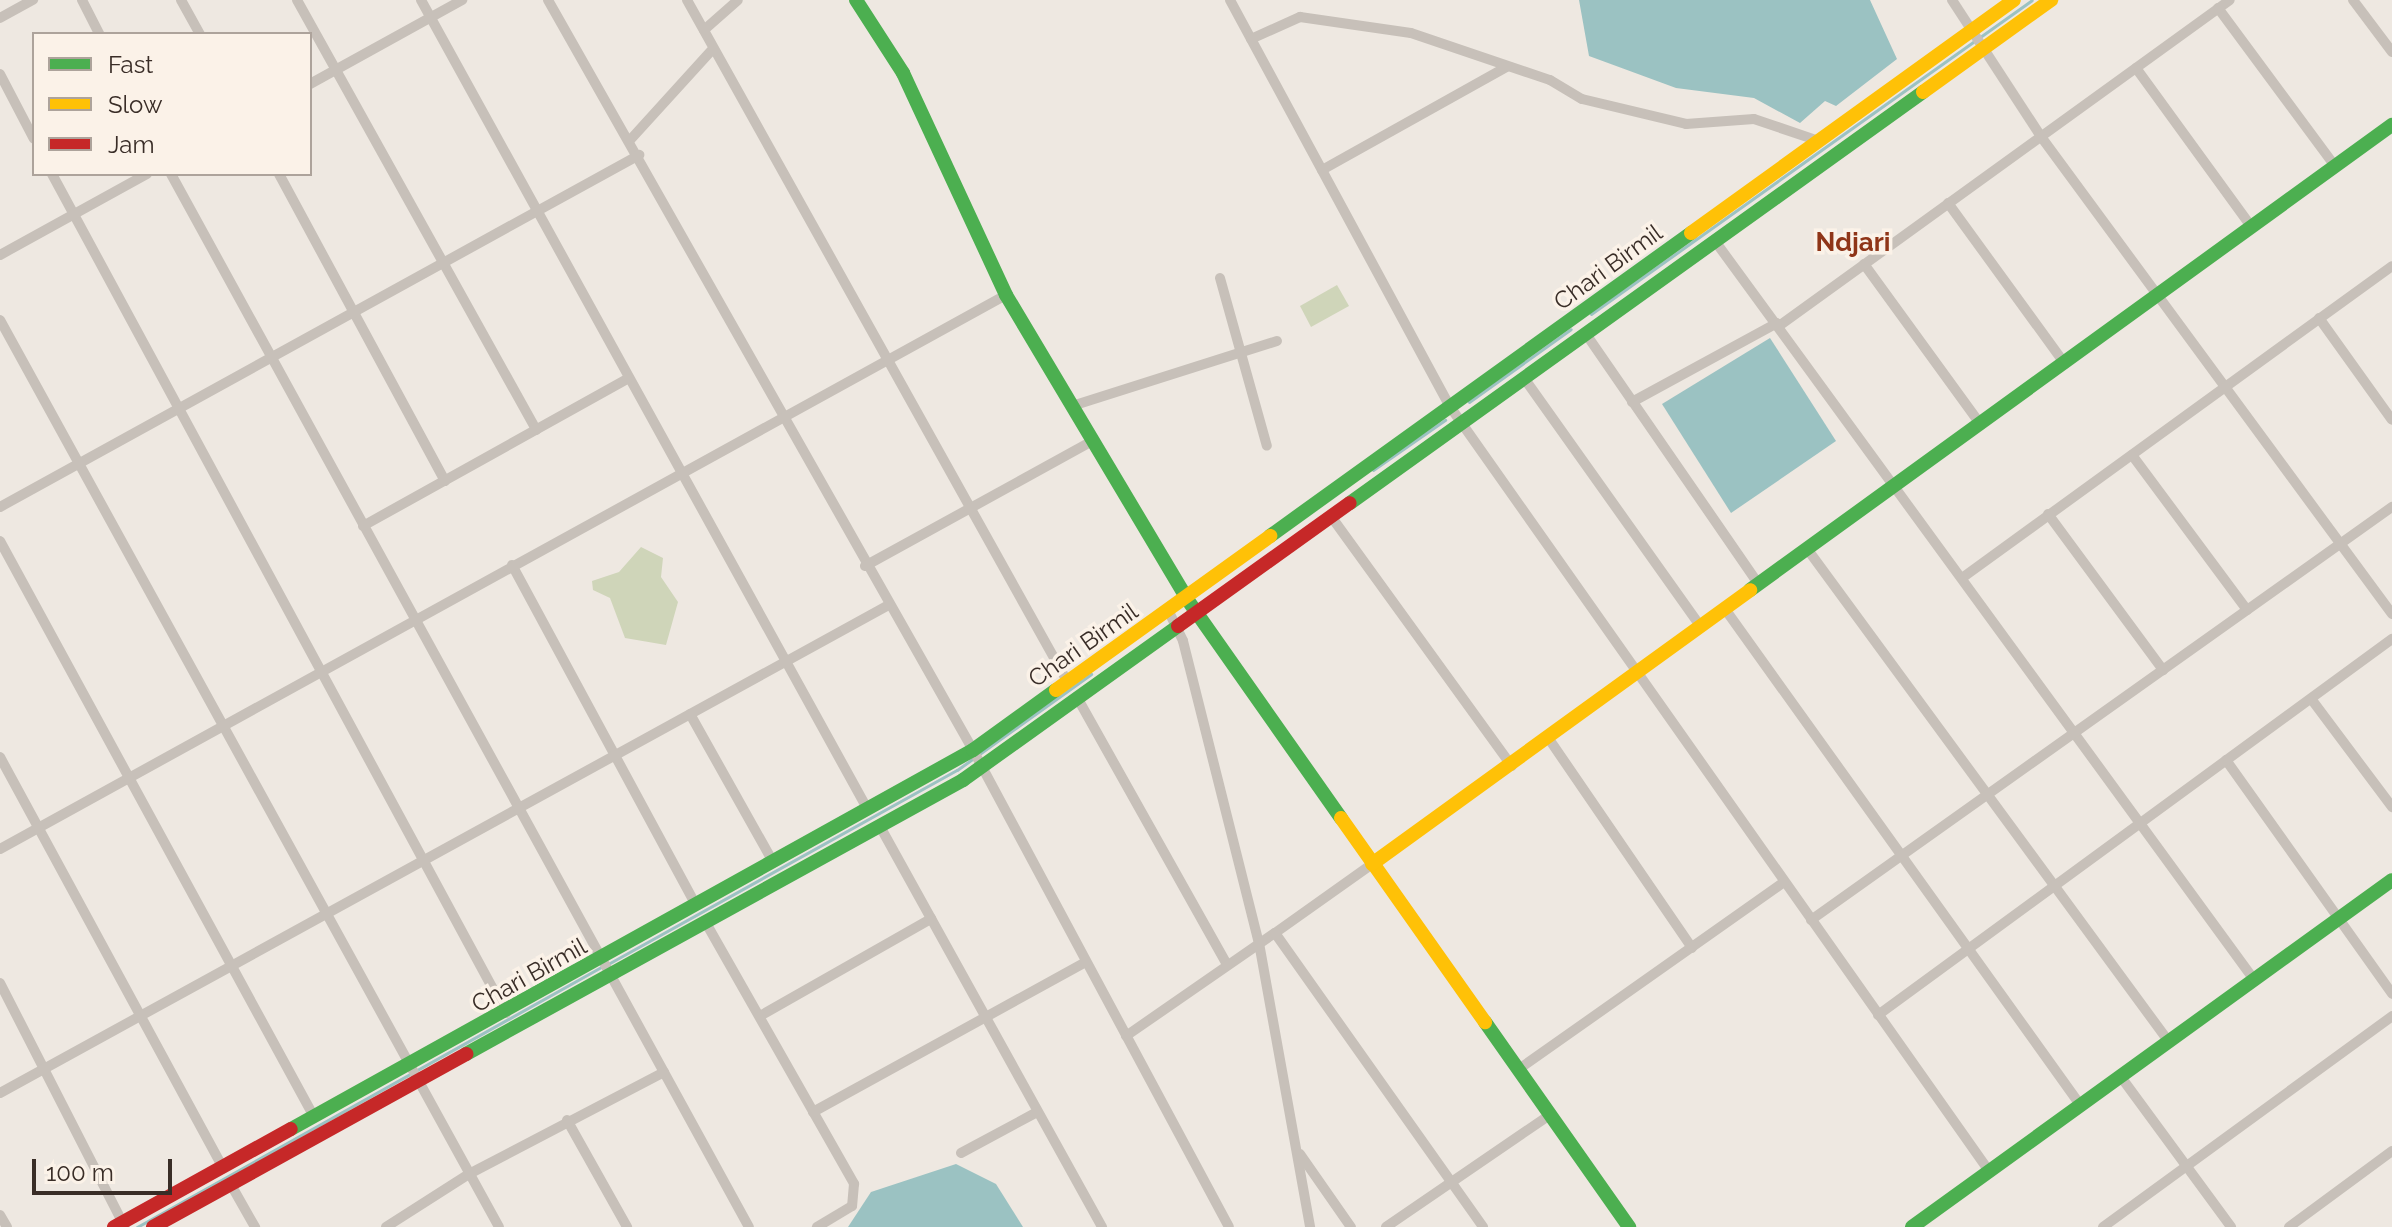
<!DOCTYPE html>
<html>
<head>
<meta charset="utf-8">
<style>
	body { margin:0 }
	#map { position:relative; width:2392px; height:1227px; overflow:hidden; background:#eee8e1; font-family:Raleway,sans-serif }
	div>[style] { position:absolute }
	.green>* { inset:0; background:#cfd5b9 }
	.water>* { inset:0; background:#9bc2c2 }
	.stream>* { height:3px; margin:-1.5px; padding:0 1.5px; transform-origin:1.5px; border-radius:1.5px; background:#9bc2c2 }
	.street>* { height:10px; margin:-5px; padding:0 5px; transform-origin:5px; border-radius:5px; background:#c7c0b9 }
	.fast>* { height:14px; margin:-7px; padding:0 7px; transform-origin:7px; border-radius:7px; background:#4caf50 }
	.slow>* { height:14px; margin:-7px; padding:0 7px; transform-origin:7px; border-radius:7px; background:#ffc107 }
	.jam>* { height:14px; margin:-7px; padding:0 7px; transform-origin:7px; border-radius:7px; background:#c62828 }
	span { translate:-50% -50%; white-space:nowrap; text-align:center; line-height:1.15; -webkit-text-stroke:7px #fbf2e8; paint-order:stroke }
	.street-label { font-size:24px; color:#392d27 }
	.neighbourhood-label { font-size:26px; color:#8f3518; font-weight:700 }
	.legend { position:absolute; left:32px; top:32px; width:280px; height:144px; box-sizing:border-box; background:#fbf2e8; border:2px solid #ada39b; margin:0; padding:10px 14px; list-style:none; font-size:24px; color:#392d27 }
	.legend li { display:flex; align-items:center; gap:16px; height:40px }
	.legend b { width:40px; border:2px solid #ada39b }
	.scale { position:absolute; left:32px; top:1159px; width:140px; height:36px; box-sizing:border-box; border:4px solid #392d27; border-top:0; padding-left:10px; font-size:24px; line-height:28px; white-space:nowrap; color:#392d27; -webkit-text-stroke:6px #fbf2e8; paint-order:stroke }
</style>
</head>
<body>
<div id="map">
	<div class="green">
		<i style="clip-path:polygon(1337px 285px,1349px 306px,1311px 327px,1300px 306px)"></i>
		<i style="clip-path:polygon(641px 547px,663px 558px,661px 577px,678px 602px,666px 645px,625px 638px,610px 598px,593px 590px,592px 581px,619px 572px)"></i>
	</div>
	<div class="water">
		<i style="clip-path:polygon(1579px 0,1870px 0,1897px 59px,1836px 106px,1825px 101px,1800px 123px,1754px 98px,1676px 88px,1589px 56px)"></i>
		<i style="clip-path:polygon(1770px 338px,1836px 441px,1731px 513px,1662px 404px)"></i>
		<i style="clip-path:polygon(956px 1164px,996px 1184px,1023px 1227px,848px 1227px,871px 1192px)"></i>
	</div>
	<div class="stream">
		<i style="left:1591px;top:314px;width:541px;rotate:-35.45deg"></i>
		<i style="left:1469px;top:402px;width:125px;rotate:-35.6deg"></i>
		<i style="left:1373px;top:470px;width:88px;rotate:-34.8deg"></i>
		<i style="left:608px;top:964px;width:399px;rotate:-29.1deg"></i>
		<i style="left:957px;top:770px;width:165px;rotate:-35.6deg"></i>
		<i style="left:137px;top:1227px;width:532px;rotate:-29.26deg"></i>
	</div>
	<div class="street">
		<i style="left:82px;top:0;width:38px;rotate:63deg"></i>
		<i style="left:181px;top:0;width:39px;rotate:61deg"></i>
		<i style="left:297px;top:0;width:492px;rotate:60.9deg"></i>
		<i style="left:421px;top:0;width:925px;rotate:61.11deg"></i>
		<i style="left:548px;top:0;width:862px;rotate:60.46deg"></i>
		<i style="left:973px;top:750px;width:541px;rotate:61.78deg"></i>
		<i style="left:687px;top:0;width:780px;rotate:60.84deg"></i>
		<i style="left:1230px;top:0;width:464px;rotate:61.6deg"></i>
		<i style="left:1451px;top:408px;width:934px;rotate:54.81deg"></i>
		<i style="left:1952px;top:0;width:165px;rotate:56.9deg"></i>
		<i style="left:2042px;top:138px;width:591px;rotate:53.67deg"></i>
		<i style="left:2353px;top:0;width:65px;rotate:53.1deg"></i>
		<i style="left:2218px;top:8px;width:197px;rotate:53.5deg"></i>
		<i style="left:0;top:18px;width:38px;rotate:-29deg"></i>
		<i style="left:704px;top:30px;width:45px;rotate:-41.4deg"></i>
		<i style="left:1251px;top:39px;width:54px;rotate:-24.2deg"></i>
		<i style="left:1300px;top:17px;width:112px;rotate:8.2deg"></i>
		<i style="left:1411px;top:33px;width:147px;rotate:18.7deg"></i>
		<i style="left:1550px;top:80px;width:37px;rotate:31deg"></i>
		<i style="left:1582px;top:99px;width:107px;rotate:13.5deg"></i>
		<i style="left:1686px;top:124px;width:68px;rotate:-4.2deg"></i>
		<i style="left:1754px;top:119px;width:69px;rotate:18.7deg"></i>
		<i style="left:2136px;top:68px;width:195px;rotate:54deg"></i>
		<i style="left:0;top:74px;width:73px;rotate:62.4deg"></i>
		<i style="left:310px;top:84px;width:174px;rotate:-28.9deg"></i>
		<i style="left:631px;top:139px;width:119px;rotate:-47.7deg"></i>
		<i style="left:1322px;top:170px;width:211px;rotate:-29.2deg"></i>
		<i style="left:52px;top:174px;width:954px;rotate:61.58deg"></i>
		<i style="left:171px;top:174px;width:1201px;rotate:61.24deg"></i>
		<i style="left:279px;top:174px;width:349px;rotate:61.6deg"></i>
		<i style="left:1948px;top:203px;width:199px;rotate:54deg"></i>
		<i style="left:1715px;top:241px;width:916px;rotate:53.88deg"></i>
		<i style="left:0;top:255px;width:168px;rotate:-28.9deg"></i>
		<i style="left:1864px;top:264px;width:199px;rotate:54deg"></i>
		<i style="left:1220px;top:278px;width:174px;rotate:74.4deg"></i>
		<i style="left:2319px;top:318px;width:125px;rotate:54.4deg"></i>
		<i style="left:0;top:320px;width:1035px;rotate:61.18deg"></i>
		<i style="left:1779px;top:326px;width:556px;rotate:-35.86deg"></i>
		<i style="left:1586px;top:334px;width:305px;rotate:55.4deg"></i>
		<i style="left:1524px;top:378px;width:305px;rotate:54.6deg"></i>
		<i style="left:1632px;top:402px;width:165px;rotate:-28.6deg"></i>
		<i style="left:1072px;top:406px;width:215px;rotate:-17.6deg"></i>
		<i style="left:2132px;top:455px;width:193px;rotate:53.4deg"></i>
		<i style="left:0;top:507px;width:730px;rotate:-28.85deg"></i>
		<i style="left:2048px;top:514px;width:194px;rotate:53.6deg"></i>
		<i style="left:1333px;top:519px;width:305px;rotate:54.1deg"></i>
		<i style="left:363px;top:526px;width:302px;rotate:-29.1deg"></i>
		<i style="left:0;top:541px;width:654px;rotate:61.4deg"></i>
		<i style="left:1808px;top:550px;width:610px;rotate:53.73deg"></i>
		<i style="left:512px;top:565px;width:387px;rotate:61.6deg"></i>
		<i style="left:865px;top:566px;width:258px;rotate:-28.8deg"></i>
		<i style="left:1962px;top:578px;width:531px;rotate:-35.96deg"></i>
		<i style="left:1725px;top:609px;width:611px;rotate:54.39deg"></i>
		<i style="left:1169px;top:612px;width:32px;rotate:64deg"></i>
		<i style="left:1183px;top:641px;width:311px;rotate:75.9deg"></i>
		<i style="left:1259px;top:943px;width:289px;rotate:79.8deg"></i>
		<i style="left:1078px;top:699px;width:305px;rotate:60.7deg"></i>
		<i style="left:2312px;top:700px;width:134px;rotate:53.2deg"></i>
		<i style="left:690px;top:714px;width:170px;rotate:60.7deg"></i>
		<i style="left:1549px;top:739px;width:253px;rotate:55.6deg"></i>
		<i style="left:0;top:757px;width:468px;rotate:61.5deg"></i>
		<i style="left:2226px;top:760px;width:287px;rotate:54.6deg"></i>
		<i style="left:882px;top:830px;width:454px;rotate:61deg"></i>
		<i style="left:0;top:849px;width:1148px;rotate:-28.84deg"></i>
		<i style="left:1811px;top:920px;width:713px;rotate:-35.41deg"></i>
		<i style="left:706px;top:923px;width:300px;rotate:60.4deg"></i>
		<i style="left:854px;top:1184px;width:22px;rotate:95deg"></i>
		<i style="left:852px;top:1206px;width:41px;rotate:149deg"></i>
		<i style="left:1275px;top:933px;width:119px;rotate:-35.4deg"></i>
		<i style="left:0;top:983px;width:274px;rotate:62.9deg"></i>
		<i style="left:1878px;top:1015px;width:637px;rotate:-36.19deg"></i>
		<i style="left:760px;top:1016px;width:197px;rotate:-29.6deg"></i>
		<i style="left:1126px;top:1036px;width:181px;rotate:-34.7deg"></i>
		<i style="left:1275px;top:933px;width:360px;rotate:54.7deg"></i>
		<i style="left:1519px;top:1069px;width:324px;rotate:-35.2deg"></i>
		<i style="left:2121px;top:1077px;width:186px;rotate:53.7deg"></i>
		<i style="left:0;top:1093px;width:1012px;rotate:-28.77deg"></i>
		<i style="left:813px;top:1112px;width:311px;rotate:-28.8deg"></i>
		<i style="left:567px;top:1120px;width:123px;rotate:60.7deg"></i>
		<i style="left:961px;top:1153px;width:86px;rotate:-28.3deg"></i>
		<i style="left:1300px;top:1154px;width:89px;rotate:55.1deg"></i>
		<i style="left:230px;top:1183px;width:51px;rotate:60.4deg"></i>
		<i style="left:0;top:1215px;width:14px;rotate:60deg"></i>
		<i style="left:386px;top:1227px;width:98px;rotate:-32.6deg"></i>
		<i style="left:469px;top:1174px;width:220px;rotate:-27.6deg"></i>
		<i style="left:1386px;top:1227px;width:200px;rotate:-34.4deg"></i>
		<i style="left:2103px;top:1227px;width:358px;rotate:-36.1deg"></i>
		<i style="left:2289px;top:1227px;width:128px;rotate:-36.4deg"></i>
	</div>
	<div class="fast">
		<i style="left:856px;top:0;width:87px;rotate:57.2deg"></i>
		<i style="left:903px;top:73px;width:245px;rotate:65.1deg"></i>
		<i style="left:1006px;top:295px;width:354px;rotate:59.2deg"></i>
		<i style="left:1187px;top:599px;width:268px;rotate:54.9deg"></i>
		<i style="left:1350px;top:503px;width:705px;rotate:-35.65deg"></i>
		<i style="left:1270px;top:536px;width:519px;rotate:-35.74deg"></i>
		<i style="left:1750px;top:590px;width:793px;rotate:-35.92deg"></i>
		<i style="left:1485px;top:1022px;width:251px;rotate:54.9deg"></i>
		<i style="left:466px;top:1054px;width:568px;rotate:-28.87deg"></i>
		<i style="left:963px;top:780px;width:264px;rotate:-35.6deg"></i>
		<i style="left:291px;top:1129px;width:780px;rotate:-29.06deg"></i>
		<i style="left:973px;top:750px;width:102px;rotate:-35.9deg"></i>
		<i style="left:1912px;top:1227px;width:592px;rotate:-35.86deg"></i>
	</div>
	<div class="slow">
		<i style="left:1923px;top:92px;width:158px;rotate:-35.7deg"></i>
		<i style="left:1691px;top:233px;width:398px;rotate:-35.8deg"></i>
		<i style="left:1056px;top:690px;width:264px;rotate:-35.7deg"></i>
		<i style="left:1341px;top:818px;width:250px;rotate:54.8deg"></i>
		<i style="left:1372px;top:864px;width:467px;rotate:-35.9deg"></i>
	</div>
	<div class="jam">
		<i style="left:1178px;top:626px;width:211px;rotate:-35.6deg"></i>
		<i style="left:114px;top:1227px;width:202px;rotate:-29deg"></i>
		<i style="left:153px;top:1227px;width:358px;rotate:-28.9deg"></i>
	</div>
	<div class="street-label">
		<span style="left:1608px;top:267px;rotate:-36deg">Chari Birmil</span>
		<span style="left:1083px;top:645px;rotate:-35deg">Chari Birmil</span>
		<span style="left:529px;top:975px;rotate:-29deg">Chari Birmil</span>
	</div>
	<div class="neighbourhood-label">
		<span style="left:1853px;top:243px">Ndjari</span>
	</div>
	<ul class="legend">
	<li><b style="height:10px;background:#4caf50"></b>Fast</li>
	<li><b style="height:10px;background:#ffc107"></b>Slow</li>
	<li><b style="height:10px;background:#c62828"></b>Jam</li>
	</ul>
	<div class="scale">100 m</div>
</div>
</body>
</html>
